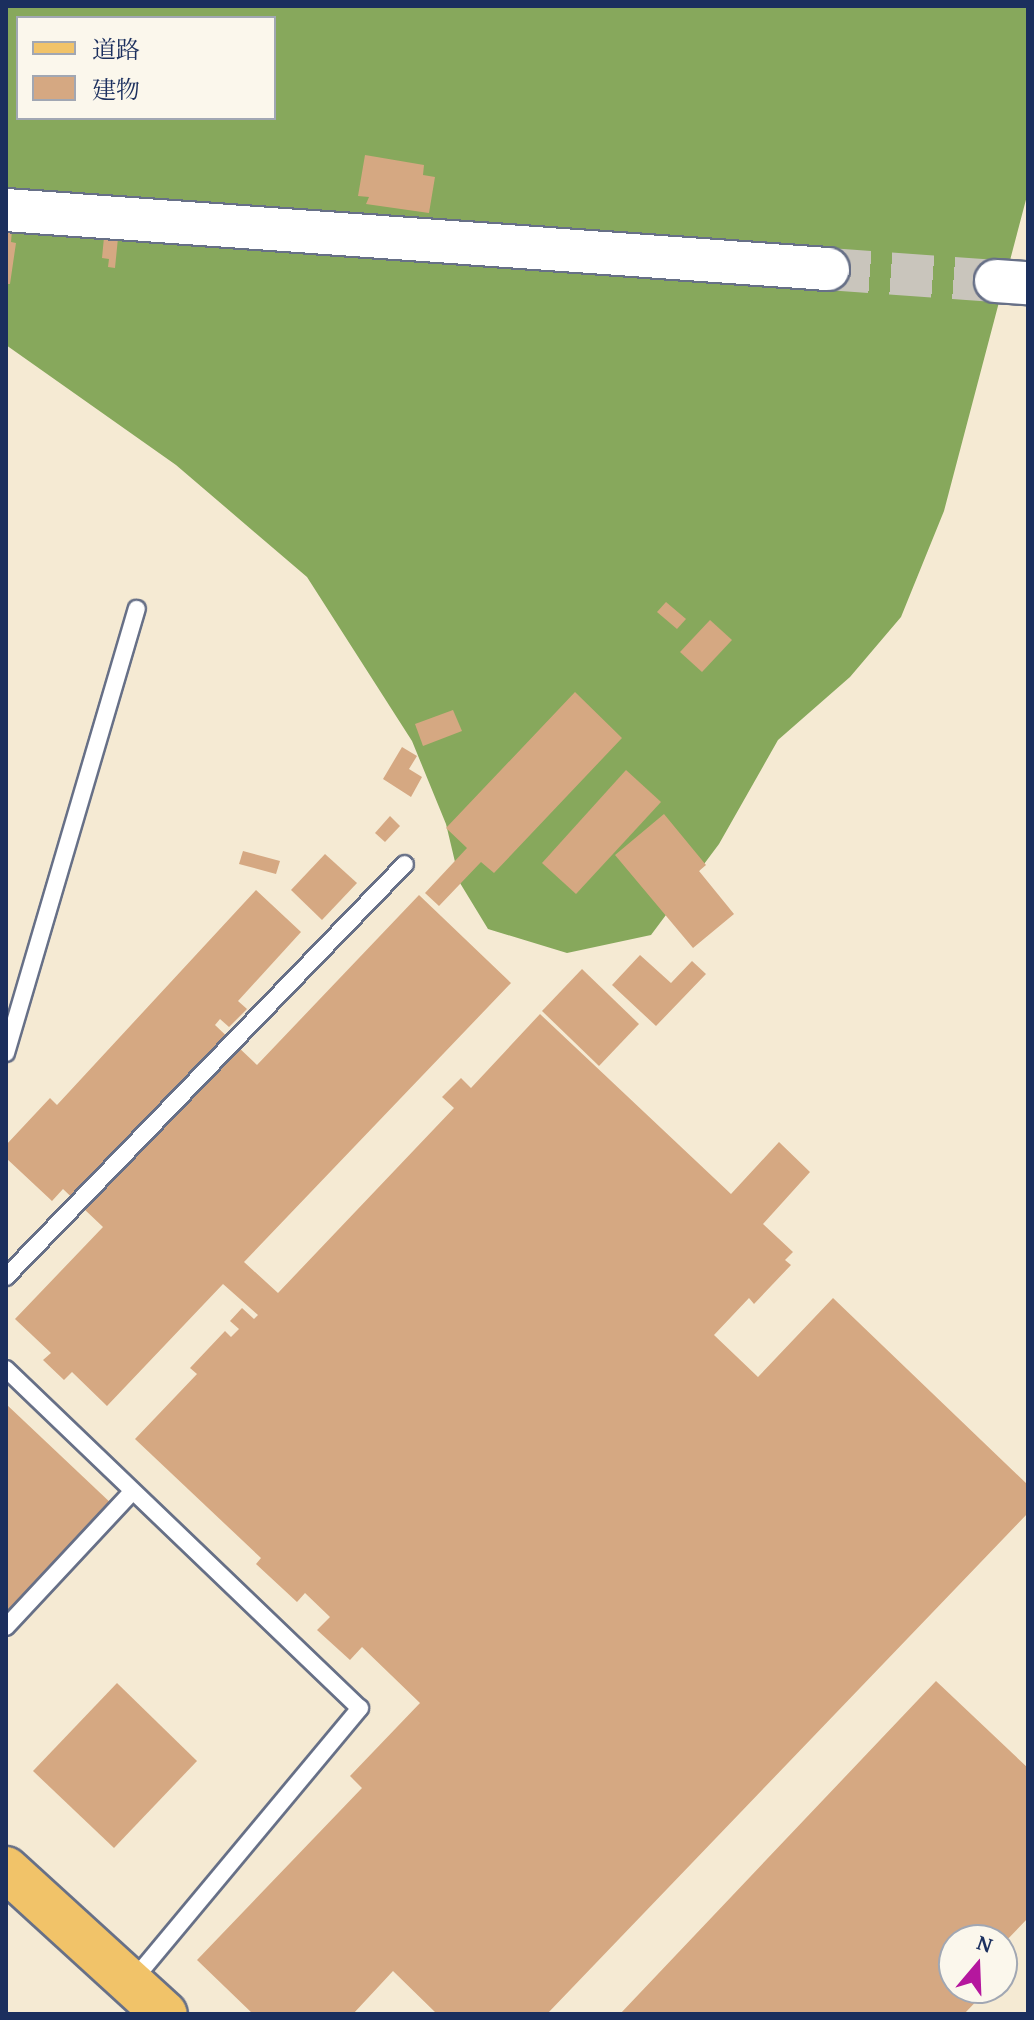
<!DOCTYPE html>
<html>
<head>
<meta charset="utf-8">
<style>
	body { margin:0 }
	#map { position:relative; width:1034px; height:2020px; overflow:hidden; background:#f5ead3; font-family:"Gentium Book Plus","Noto Serif JP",serif }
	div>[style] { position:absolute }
	.forest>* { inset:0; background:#87a85c }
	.building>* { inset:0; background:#d5a882 }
	.tertiary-tunnel>* { height:42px; margin-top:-21px; transform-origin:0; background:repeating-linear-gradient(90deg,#c9c5bc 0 42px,transparent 0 63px) }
	.roads { filter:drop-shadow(2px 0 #677087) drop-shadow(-2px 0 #677087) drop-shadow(0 2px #677087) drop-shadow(0 -2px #677087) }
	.service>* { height:16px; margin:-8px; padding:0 8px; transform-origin:8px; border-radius:8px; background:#fff }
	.tertiary>* { height:42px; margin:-21px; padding:0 21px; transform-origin:21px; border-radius:21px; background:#fff }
	.primary>* { height:44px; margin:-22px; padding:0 22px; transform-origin:22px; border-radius:22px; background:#f1c369 }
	span { translate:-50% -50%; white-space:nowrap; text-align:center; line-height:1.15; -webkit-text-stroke:8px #fbf7ec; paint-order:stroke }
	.frame { position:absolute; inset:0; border:8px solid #1b2f5e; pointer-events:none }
	.legend { position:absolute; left:16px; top:16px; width:260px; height:104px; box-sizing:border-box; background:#fbf7ec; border:2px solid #a1a7b3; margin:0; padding:10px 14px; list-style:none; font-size:24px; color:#1b2f5e }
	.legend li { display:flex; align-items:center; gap:16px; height:40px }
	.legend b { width:40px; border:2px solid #a1a7b3 }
	.north { position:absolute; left:938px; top:1924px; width:80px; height:80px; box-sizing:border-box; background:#fbf7ec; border:2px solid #a1a7b3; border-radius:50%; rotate:19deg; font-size:22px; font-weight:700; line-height:32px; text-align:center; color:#1b2f5e }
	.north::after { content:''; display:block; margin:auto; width:28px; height:36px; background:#b5179e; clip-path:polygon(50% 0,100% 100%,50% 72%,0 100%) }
</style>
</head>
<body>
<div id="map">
	<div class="forest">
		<i style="clip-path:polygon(evenodd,6px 6px,1028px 6px,1028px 192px,944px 511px,901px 617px,850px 677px,778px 740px,719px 844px,651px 935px,567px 953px,488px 929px,460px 883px,446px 824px,412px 741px,307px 577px,176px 465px,6px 345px,6px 6px,18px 18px,274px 18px,274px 118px,18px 118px,18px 18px)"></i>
	</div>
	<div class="building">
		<i style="clip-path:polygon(365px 155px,424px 165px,423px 175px,435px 177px,429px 213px,366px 204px,369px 197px,358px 196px)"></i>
		<i style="clip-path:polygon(6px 230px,12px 230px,11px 242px,16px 243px,10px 284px,6px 284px)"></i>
		<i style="clip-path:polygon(104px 237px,118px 238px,115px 268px,108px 267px,109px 259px,102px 258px)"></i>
		<i style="clip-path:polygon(666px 602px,686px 619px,677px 629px,657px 612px)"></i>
		<i style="clip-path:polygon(710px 620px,732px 640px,702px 672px,680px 652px)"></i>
		<i style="clip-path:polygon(575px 692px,622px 738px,494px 873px,481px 862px,439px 906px,425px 893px,467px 848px,446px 828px)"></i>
		<i style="clip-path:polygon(453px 710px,462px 731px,423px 746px,415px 724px)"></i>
		<i style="clip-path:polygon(402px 747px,417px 756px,409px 769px,422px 777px,411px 797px,383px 779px)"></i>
		<i style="clip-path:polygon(626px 770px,661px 802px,576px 894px,542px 863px)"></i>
		<i style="clip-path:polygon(664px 814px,706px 865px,699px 871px,734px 914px,693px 948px,615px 855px)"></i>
		<i style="clip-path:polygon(390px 816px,400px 826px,385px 842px,375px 833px)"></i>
		<i style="clip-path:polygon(243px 851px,280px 861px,276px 874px,239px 864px)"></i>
		<i style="clip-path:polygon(325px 854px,357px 883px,322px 920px,291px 890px)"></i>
		<i style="clip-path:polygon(256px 890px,301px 932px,238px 1001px,247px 1009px,229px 1027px,220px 1019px,215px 1025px,257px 1065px,419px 895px,511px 983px,244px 1262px,278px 1293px,454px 1108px,442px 1097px,461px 1078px,471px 1088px,540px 1014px,731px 1194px,779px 1142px,810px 1172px,763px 1224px,793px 1252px,785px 1260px,791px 1265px,754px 1304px,749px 1298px,714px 1335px,758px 1377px,833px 1298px,1028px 1485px,1028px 1513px,547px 2014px,437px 2014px,393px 1971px,353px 2014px,253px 2014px,197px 1960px,362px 1788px,350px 1776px,420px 1703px,362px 1647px,350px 1660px,317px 1630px,330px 1617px,305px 1593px,297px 1602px,256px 1564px,261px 1558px,135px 1439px,197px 1374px,190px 1368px,225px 1331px,231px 1337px,239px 1329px,230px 1321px,242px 1308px,254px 1319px,258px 1315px,223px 1284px,107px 1406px,72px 1372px,64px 1380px,43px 1360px,51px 1353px,15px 1319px,103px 1227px,63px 1189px,52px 1201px,6px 1158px,6px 1145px,50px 1098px,57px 1105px)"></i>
		<i style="clip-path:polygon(640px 955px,671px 983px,692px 961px,706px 974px,656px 1026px,612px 985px)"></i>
		<i style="clip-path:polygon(582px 969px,639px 1024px,599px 1066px,542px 1011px)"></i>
		<i style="clip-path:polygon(6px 1404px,114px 1506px,13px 1612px,9px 1609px,6px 1612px)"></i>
		<i style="clip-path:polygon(936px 1681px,1028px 1768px,1028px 1918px,1002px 1945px,1002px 1940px,954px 1940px,954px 1988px,989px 1988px,964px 2014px,620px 2014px)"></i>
		<i style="clip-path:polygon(117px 1683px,197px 1761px,114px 1848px,33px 1771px)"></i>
		<i style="clip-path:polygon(1002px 1948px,1015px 1960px,1002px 1974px)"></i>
	</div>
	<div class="tertiary-tunnel">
		<i style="left:828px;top:269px;width:168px;rotate:4.1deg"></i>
	</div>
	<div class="roads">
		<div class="service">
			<i style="left:6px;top:1053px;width:463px;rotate:-73.6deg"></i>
			<i style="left:6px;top:1277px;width:574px;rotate:-45.99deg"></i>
			<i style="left:6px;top:1369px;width:490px;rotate:43.8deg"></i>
			<i style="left:360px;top:1708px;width:356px;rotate:129.8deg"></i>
			<i style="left:6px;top:1627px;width:185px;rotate:-47deg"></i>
		</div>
		<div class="tertiary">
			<i style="left:6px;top:210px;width:824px;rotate:4.11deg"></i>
			<i style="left:996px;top:281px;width:32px;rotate:4deg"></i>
		</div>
		<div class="primary">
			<i style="left:6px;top:1869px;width:215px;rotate:42.4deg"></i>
		</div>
	</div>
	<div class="frame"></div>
	<ul class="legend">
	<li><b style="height:10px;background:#f1c369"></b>道路</li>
	<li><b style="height:22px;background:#d5a882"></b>建物</li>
	</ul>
	<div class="north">N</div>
</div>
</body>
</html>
